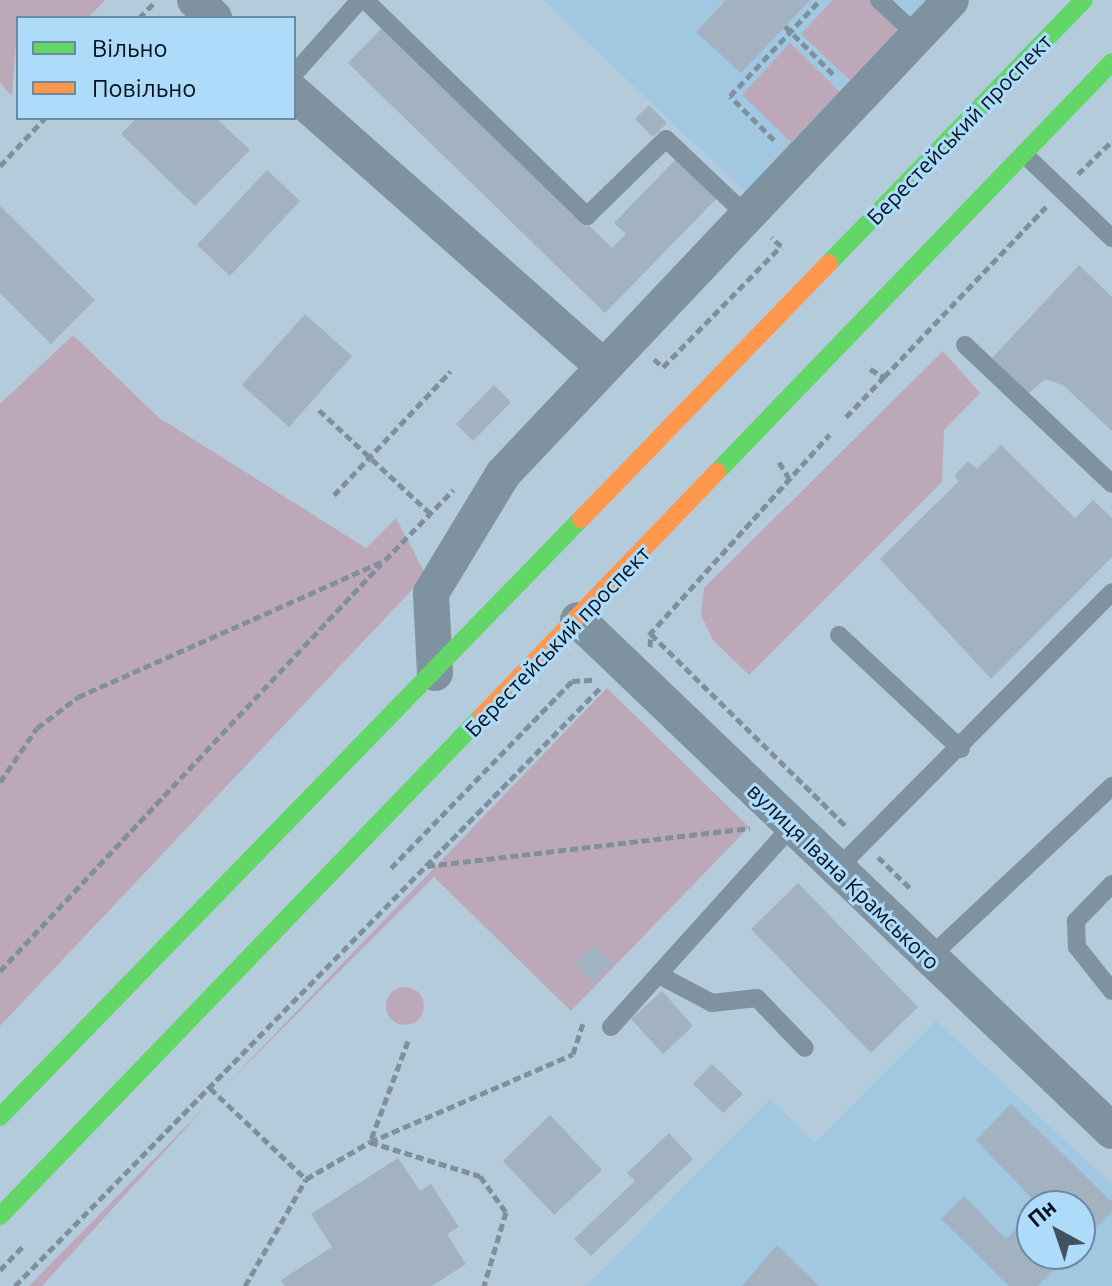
<!DOCTYPE html>
<html>
<head>
<meta charset="utf-8">
<style>
	body { margin:0 }
	#map { position:relative; width:1112px; height:1286px; overflow:hidden; background:#b4cbdb; font-family:Ubuntu,sans-serif }
	div>[style] { position:absolute }
	.built>* { inset:0; background:#a1c7e1 }
	.green>* { inset:0; background:#bda8b9 }
	.round { border-radius:50% }
	.building>* { inset:0; background:#a3b2c1 }
	.path>* { height:5px; margin-top:-2.5px; transform-origin:0; background:repeating-linear-gradient(90deg,#7f909c 0 8px,transparent 0 12px) }
	.lane>* { height:18px; margin:-9px; padding:0 9px; transform-origin:9px; border-radius:9px; background:#7e92a0 }
	.street>* { height:36px; margin:-18px; padding:0 18px; transform-origin:18px; border-radius:18px; background:#7e92a0 }
	.fast>* { height:18px; margin:-9px; padding:0 9px; transform-origin:9px; border-radius:9px; background:#63d668 }
	.slow>* { height:18px; margin:-9px; padding:0 9px; transform-origin:9px; border-radius:9px; background:#ff974d }
	span { translate:-50% -50%; white-space:nowrap; text-align:center; line-height:1.15; -webkit-text-stroke:6px #afdbfa; paint-order:stroke }
	.street-label { font-size:22px; color:#02111b }
	.legend { position:absolute; left:16px; top:16px; width:280px; height:104px; box-sizing:border-box; background:#afdbfa; border:2px solid #6a8aa1; margin:0; padding:10px 14px; list-style:none; font-size:24px; color:#02111b }
	.legend li { display:flex; align-items:center; gap:16px; height:40px }
	.legend b { width:40px; border:2px solid #6a8aa1 }
	.north { position:absolute; left:1016px; top:1190px; width:80px; height:80px; box-sizing:border-box; background:#afdbfa; border:2px solid #6a8aa1; border-radius:50%; rotate:320deg; font-size:22px; font-weight:700; line-height:32px; text-align:center; color:#02111b }
	.north::after { content:''; display:block; margin:auto; width:28px; height:36px; background:#40525e; clip-path:polygon(50% 0,100% 100%,50% 72%,0 100%) }
</style>
</head>
<body>
<div id="map">
	<div class="built">
		<i style="clip-path:polygon(543px 0,938px 0,751px 197px)"></i>
		<i style="clip-path:polygon(evenodd,936px 1021px,1112px 1184px,1112px 1286px,586px 1286px,770px 1099px,815px 1143px,936px 1021px,1032px 1206px,1080px 1206px,1080px 1254px,1032px 1254px,1032px 1206px)"></i>
	</div>
	<div class="green">
		<i style="clip-path:polygon(0 0,105px 0,88px 18px,18px 18px,12px 96px,0 83px)"></i>
		<i style="clip-path:polygon(833px 0,870px 0,902px 31px,851px 81px,801px 34px)"></i>
		<i style="clip-path:polygon(790px 43px,840px 92px,791px 142px,742px 95px)"></i>
		<i style="clip-path:polygon(73px 335px,158px 417px,366px 548px,396px 518px,426px 575px,0 1026px,0 404px)"></i>
		<i style="clip-path:polygon(943px 351px,980px 393px,944px 430px,942px 482px,749px 675px,713px 640px,701px 615px,704px 588px)"></i>
		<i style="clip-path:polygon(607px 688px,749px 827px,571px 1011px,434px 877px,222px 1089px)"></i>
		<i class="round" style="left:386px;top:987px;width:38px;height:38px"></i>
		<i style="clip-path:polygon(208px 1104px,42px 1286px,29px 1286px)"></i>
	</div>
	<div class="building">
		<i style="clip-path:polygon(726px 0,810px 0,741px 73px,696px 32px)"></i>
		<i style="clip-path:polygon(384px 26px,612px 248px,626px 234px,614px 223px,677px 158px,718px 197px,605px 313px,348px 63px)"></i>
		<i style="clip-path:polygon(649px 105px,667px 123px,653px 137px,635px 119px)"></i>
		<i style="clip-path:polygon(137px 118px,216px 118px,250px 150px,195px 206px,121px 134px)"></i>
		<i style="clip-path:polygon(267px 170px,300px 201px,230px 276px,197px 245px)"></i>
		<i style="clip-path:polygon(0 206px,95px 300px,51px 344px,0 293px)"></i>
		<i style="clip-path:polygon(1079px 265px,1112px 297px,1112px 431px,1063px 385px,1045px 379px,1028px 394px,991px 359px)"></i>
		<i style="clip-path:polygon(305px 314px,352px 356px,289px 427px,242px 385px)"></i>
		<i style="clip-path:polygon(494px 385px,511px 402px,473px 441px,456px 424px)"></i>
		<i style="clip-path:polygon(1001px 445px,1075px 518px,1093px 500px,1112px 518px,1112px 557px,991px 679px,880px 559px,959px 481px,954px 476px,968px 461px,977px 469px)"></i>
		<i style="clip-path:polygon(798px 883px,918px 1007px,871px 1053px,751px 929px)"></i>
		<i style="clip-path:polygon(594px 944px,613px 964px,593px 983px,575px 963px)"></i>
		<i style="clip-path:polygon(662px 991px,693px 1026px,663px 1054px,631px 1019px)"></i>
		<i style="clip-path:polygon(712px 1064px,743px 1094px,723px 1113px,693px 1084px)"></i>
		<i style="clip-path:polygon(1011px 1104px,1112px 1202px,1112px 1212px,1080px 1244px,1080px 1206px,1039px 1206px,976px 1140px)"></i>
		<i style="clip-path:polygon(550px 1115px,602px 1170px,554px 1215px,503px 1161px)"></i>
		<i style="clip-path:polygon(669px 1133px,693px 1159px,591px 1256px,574px 1239px,635px 1181px,627px 1173px)"></i>
		<i style="clip-path:polygon(398px 1158px,420px 1191px,431px 1184px,459px 1227px,447px 1234px,466px 1264px,432px 1286px,285px 1286px,281px 1280px,332px 1247px,311px 1214px)"></i>
		<i style="clip-path:polygon(964px 1196px,1006px 1239px,1032px 1213px,1032px 1254px,1070px 1254px,1038px 1286px,1009px 1286px,941px 1219px)"></i>
		<i style="clip-path:polygon(777px 1245px,819px 1286px,742px 1286px)"></i>
	</div>
	<div class="path">
		<i style="left:139px;top:18px;width:23px;rotate:-45deg"></i>
		<i style="left:785px;top:26px;width:71px;rotate:45deg"></i>
		<i style="left:774px;top:140px;width:62px;rotate:-135deg"></i>
		<i style="left:730px;top:96px;width:132px;rotate:-46.8deg"></i>
		<i style="left:0;top:166px;width:66px;rotate:-46.8deg"></i>
		<i style="left:1078px;top:174px;width:47px;rotate:-44.1deg"></i>
		<i style="left:654px;top:359px;width:12px;rotate:42deg"></i>
		<i style="left:663px;top:367px;width:169px;rotate:-45.7deg"></i>
		<i style="left:781px;top:246px;width:13px;rotate:-138deg"></i>
		<i style="left:870px;top:369px;width:16px;rotate:30deg"></i>
		<i style="left:884px;top:377px;width:235px;rotate:-46.4deg"></i>
		<i style="left:319px;top:410px;width:153px;rotate:42.9deg"></i>
		<i style="left:846px;top:417px;width:55px;rotate:-46.5deg"></i>
		<i style="left:779px;top:462px;width:19px;rotate:58deg"></i>
		<i style="left:334px;top:495px;width:170px;rotate:-46.7deg"></i>
		<i style="left:651px;top:634px;width:276px;rotate:44.6deg"></i>
		<i style="left:649px;top:635px;width:270px;rotate:-48deg"></i>
		<i style="left:650px;top:647px;width:13px;rotate:-86deg"></i>
		<i style="left:0;top:782px;width:65px;rotate:-55.6deg"></i>
		<i style="left:37px;top:728px;width:51px;rotate:-37.1deg"></i>
		<i style="left:78px;top:697px;width:336px;rotate:-24deg"></i>
		<i style="left:385px;top:560px;width:98px;rotate:-45.8deg"></i>
		<i style="left:878px;top:857px;width:46px;rotate:44.1deg"></i>
		<i style="left:427px;top:866px;width:325px;rotate:-6.7deg"></i>
		<i style="left:391px;top:868px;width:260px;rotate:-45.9deg"></i>
		<i style="left:572px;top:681px;width:22px;rotate:-3deg"></i>
		<i style="left:0;top:971px;width:558px;rotate:-46.89deg"></i>
		<i style="left:408px;top:1041px;width:108px;rotate:110.6deg"></i>
		<i style="left:370px;top:1142px;width:115px;rotate:17.2deg"></i>
		<i style="left:480px;top:1176px;width:44px;rotate:54.2deg"></i>
		<i style="left:506px;top:1212px;width:77px;rotate:106.6deg"></i>
		<i style="left:210px;top:1088px;width:132px;rotate:43.5deg"></i>
		<i style="left:306px;top:1179px;width:74px;rotate:-30deg"></i>
		<i style="left:370px;top:1142px;width:221px;rotate:-23.4deg"></i>
		<i style="left:573px;top:1054px;width:32px;rotate:-72deg"></i>
		<i style="left:0;top:1270px;width:35px;rotate:-46deg"></i>
		<i style="left:15px;top:1286px;width:839px;rotate:-45.63deg"></i>
		<i style="left:245px;top:1286px;width:123px;rotate:-60.3deg"></i>
	</div>
	<div class="lane">
		<i style="left:365px;top:0;width:310px;rotate:44.2deg"></i>
		<i style="left:587px;top:216px;width:110px;rotate:-44.3deg"></i>
		<i style="left:666px;top:139px;width:108px;rotate:43.5deg"></i>
		<i style="left:879px;top:0;width:53px;rotate:42.7deg"></i>
		<i style="left:294px;top:74px;width:99px;rotate:-48.3deg"></i>
		<i style="left:1024px;top:154px;width:122px;rotate:43.7deg"></i>
		<i style="left:965px;top:345px;width:202px;rotate:43.4deg"></i>
		<i style="left:839px;top:635px;width:167px;rotate:43.1deg"></i>
		<i style="left:837px;top:869px;width:390px;rotate:-45.2deg"></i>
		<i style="left:1112px;top:884px;width:52px;rotate:134.2deg"></i>
		<i style="left:1076px;top:921px;width:26px;rotate:88deg"></i>
		<i style="left:1077px;top:947px;width:56px;rotate:51.5deg"></i>
		<i style="left:930px;top:957px;width:250px;rotate:-43.2deg"></i>
		<i style="left:659px;top:975px;width:60px;rotate:27.8deg"></i>
		<i style="left:712px;top:1003px;width:45px;rotate:-6.3deg"></i>
		<i style="left:757px;top:998px;width:69px;rotate:46.2deg"></i>
		<i style="left:611px;top:1027px;width:269px;rotate:-48deg"></i>
	</div>
	<div class="street">
		<i style="left:195px;top:0;width:26px;rotate:43deg"></i>
		<i style="left:294px;top:93px;width:409px;rotate:41.5deg"></i>
		<i style="left:578px;top:620px;width:739px;rotate:43.74deg"></i>
		<i style="left:435px;top:673px;width:80px;rotate:-92.9deg"></i>
		<i style="left:431px;top:593px;width:139px;rotate:-58.8deg"></i>
		<i style="left:503px;top:474px;width:652px;rotate:-46.62deg"></i>
	</div>
	<div class="fast">
		<i style="left:829px;top:263px;width:366px;rotate:-45.9deg"></i>
		<i style="left:717px;top:472px;width:569px;rotate:-46.07deg"></i>
		<i style="left:0;top:1117px;width:834px;rotate:-45.83deg"></i>
		<i style="left:0;top:1216px;width:694px;rotate:-46.05deg"></i>
	</div>
	<div class="slow">
		<i style="left:581px;top:519px;width:356px;rotate:-45.9deg"></i>
		<i style="left:482px;top:716px;width:339px;rotate:-46.1deg"></i>
	</div>
	<div class="street-label">
		<span style="left:959px;top:129px;rotate:-46deg">Берестейський проспект</span>
		<span style="left:557px;top:641px;rotate:-46deg">Берестейський проспект</span>
		<span style="left:844px;top:876px;rotate:44deg">вулиця Івана Крамського</span>
	</div>
	<ul class="legend">
	<li><b style="height:10px;background:#63d668"></b>Вільно</li>
	<li><b style="height:10px;background:#ff974d"></b>Повільно</li>
	</ul>
	<div class="north">Пн</div>
</div>
</body>
</html>
